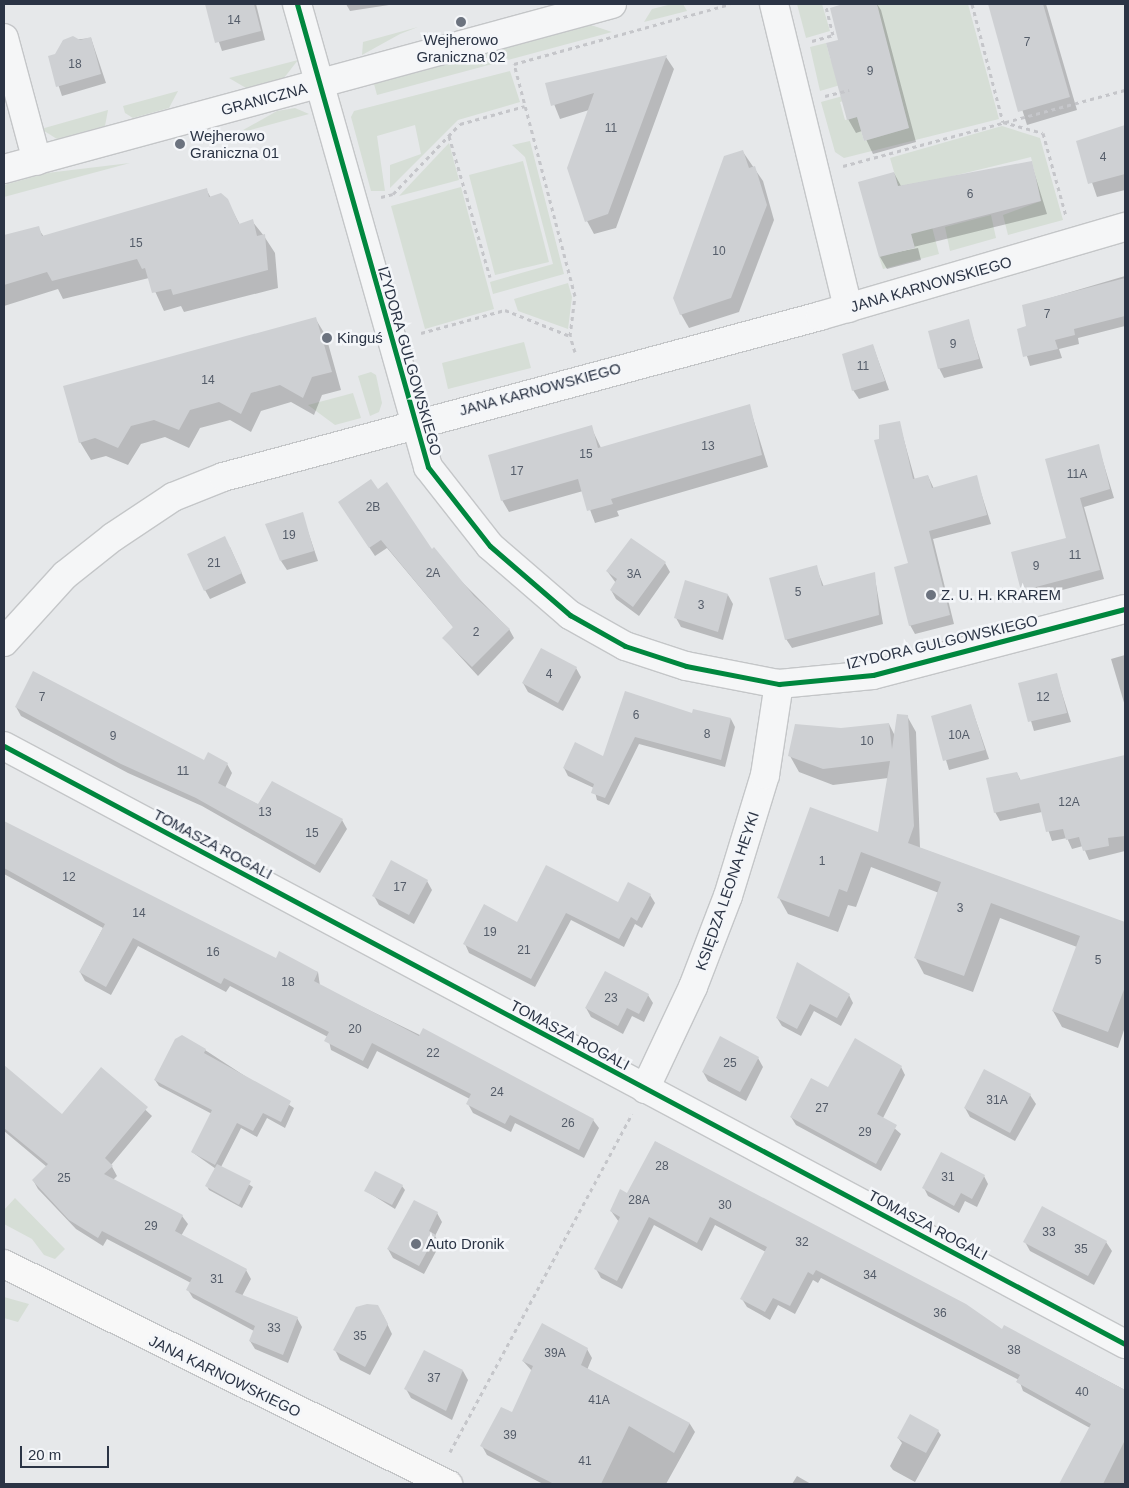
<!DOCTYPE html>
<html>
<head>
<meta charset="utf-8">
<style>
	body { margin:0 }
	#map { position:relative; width:1129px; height:1488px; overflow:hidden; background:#e6e8ea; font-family:Helvetica,sans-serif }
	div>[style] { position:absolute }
	.green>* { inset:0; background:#d6ded6 }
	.shadow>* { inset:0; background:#0003 }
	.building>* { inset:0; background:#ced0d3 }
	.path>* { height:3px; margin-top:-1.5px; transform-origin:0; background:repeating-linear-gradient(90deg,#c5c6ca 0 4px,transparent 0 8px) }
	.roads { filter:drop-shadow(1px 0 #c4c6c8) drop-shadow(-1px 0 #c4c6c8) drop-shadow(0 1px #c4c6c8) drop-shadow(0 -1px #c4c6c8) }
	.minor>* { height:28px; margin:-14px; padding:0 14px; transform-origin:14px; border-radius:14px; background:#f5f6f7 }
	.tertiary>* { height:28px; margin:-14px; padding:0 14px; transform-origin:14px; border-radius:14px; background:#f5f6f7 }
	.secondary>* { height:28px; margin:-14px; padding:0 14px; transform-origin:14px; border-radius:14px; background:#f8f8f8 }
	.cycleway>* { height:5px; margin:-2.5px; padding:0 2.5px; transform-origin:2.5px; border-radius:2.5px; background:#00873e }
	.dots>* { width:14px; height:14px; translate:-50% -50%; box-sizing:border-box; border:2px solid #f4f6f9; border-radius:50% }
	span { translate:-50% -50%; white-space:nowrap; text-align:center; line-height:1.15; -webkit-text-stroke:5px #f4f6f9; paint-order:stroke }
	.number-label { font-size:12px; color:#545c69 }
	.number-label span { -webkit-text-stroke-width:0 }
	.poi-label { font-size:15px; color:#2b3445 }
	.left { translate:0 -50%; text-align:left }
	.street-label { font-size:15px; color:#2b3445 }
	.frame { position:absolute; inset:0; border:5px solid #2b3445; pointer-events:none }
	.scale { position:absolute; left:20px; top:1446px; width:89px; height:22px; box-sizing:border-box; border:2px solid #2b3445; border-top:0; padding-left:6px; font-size:15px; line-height:18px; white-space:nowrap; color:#2b3445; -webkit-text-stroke:4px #f4f6f9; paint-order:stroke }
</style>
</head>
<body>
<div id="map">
	<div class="green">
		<i style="clip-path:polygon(672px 4px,683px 4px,687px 11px,644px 22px,652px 9px)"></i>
		<i style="clip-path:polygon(797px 4px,822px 4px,830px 31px,806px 38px)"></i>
		<i style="clip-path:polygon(876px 4px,968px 4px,999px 119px,844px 158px,835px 152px,821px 102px,850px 94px,851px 99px,840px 102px,845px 120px,857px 117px,864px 141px,909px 128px)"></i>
		<i style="clip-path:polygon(591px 25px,612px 32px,377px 95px,374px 84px)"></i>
		<i style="clip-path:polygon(418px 27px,400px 34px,362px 55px,363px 42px)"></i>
		<i style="clip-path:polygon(826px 43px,831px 61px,844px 58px,847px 83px,820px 91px,810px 47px)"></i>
		<i style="clip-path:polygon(298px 60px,284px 78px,246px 88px,229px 78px)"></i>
		<i style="clip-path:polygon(510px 71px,520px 102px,458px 120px,390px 188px,390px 165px,421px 154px,415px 125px,377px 136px,385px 191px,371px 191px,351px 117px,354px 111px)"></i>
		<i style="clip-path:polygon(178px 91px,169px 108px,133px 118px,125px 113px,123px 106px)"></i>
		<i style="clip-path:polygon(295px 108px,309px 114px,236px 134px,277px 111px)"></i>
		<i style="clip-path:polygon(108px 110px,105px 126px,57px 139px,41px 129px)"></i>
		<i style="clip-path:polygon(1002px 126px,1040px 138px,1063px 220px,1008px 235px,1003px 215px,1041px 201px,1031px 157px,899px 189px,890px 158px)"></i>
		<i style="clip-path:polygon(530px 141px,564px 274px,493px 294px,490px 282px,553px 264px,525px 157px,512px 145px)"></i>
		<i style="clip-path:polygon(449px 143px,459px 180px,399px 196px)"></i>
		<i style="clip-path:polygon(523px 161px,549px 262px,495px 275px,469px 175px)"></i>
		<i style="clip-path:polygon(130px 163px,4px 197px,4px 185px,47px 173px)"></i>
		<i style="clip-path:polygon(461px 187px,494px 309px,425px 329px,391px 206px)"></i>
		<i style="clip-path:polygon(991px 215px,996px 238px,950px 251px,945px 227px)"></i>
		<i style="clip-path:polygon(932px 227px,939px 254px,883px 269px,879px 257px,914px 248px,911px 232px)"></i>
		<i style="clip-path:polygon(568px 283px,572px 297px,568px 329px,518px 311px,514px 299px)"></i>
		<i style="clip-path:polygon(524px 342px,531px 368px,448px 389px,442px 363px)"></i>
		<i style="clip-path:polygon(371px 372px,376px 375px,382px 403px,379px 412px,370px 416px,358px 376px)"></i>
		<i style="clip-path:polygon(353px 393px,361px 418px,335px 425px,308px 405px)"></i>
		<i style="clip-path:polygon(15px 1198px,65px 1249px,55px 1259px,44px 1255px,32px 1239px,4px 1224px,4px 1210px)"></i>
		<i style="clip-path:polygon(4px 1297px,29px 1304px,18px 1322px,4px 1318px)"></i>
	</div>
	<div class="shadow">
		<i style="clip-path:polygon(206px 4px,256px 4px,265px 40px,222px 51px)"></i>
		<i style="clip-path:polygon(346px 4px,389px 4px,389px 5px,350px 11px)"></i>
		<i style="clip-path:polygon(847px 4px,877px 4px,881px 10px,916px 142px,873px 154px,862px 131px,856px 133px,848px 119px,840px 41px,831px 9px)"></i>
		<i style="clip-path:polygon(989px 4px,1046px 4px,1077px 110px,1027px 125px)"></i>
		<i style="clip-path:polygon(91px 38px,106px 83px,62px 96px,49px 57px,56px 55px,63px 41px)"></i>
		<i style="clip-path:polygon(666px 57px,674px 69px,616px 228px,594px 234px,587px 221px,589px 110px,560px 119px,546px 84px)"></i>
		<i style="clip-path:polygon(1125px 129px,1125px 190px,1097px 197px,1078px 142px)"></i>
		<i style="clip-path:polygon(743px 152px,763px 181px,774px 220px,739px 312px,689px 328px,681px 314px)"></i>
		<i style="clip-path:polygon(1031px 162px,1047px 214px,881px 255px,918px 248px,921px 260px,887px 269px,880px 257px,894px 173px,901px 186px)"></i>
		<i style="clip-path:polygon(206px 189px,211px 198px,227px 200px,240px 225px,252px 221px,264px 236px,275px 253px,278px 288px,184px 312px,181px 306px,164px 311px,149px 278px,63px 299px,58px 289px,4px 306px,4px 237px,38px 228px,44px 237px)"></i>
		<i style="clip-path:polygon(1125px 276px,1125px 326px,1078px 338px,1079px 344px,1059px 349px,1062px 358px,1030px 366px,1019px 330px,1028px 327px,1023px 306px)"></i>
		<i style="clip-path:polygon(315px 318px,326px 336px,341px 390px,322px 395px,314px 415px,291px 402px,261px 411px,251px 432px,230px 420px,200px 428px,189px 448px,165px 437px,141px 444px,128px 465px,106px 456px,91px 460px,80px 442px)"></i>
		<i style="clip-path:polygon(968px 321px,983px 368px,944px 378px,939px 368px)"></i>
		<i style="clip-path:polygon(873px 346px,889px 390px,859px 399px,853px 390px)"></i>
		<i style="clip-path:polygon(749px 405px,768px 467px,617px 511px,619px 516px,595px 523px,583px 491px,509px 512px,502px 500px,591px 427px,601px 448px)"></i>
		<i style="clip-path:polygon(899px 422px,915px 480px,928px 476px,934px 489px,976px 477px,991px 524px,933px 539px,954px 624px,915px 634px,910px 625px,909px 564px,880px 440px)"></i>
		<i style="clip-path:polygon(1098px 445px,1114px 498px,1084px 507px,1104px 579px,1028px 599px,1022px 590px,1068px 539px,1047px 460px)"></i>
		<i style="clip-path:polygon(345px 511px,431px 551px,509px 629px,514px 638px,478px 676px,444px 639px,454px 628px,387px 548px,375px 556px)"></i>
		<i style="clip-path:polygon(302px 514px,318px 561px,287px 570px,281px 561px)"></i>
		<i style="clip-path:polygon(230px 547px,246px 583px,210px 599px,205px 590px)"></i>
		<i style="clip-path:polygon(665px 563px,670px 572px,639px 616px,616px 599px,611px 590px,616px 583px,607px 571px)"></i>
		<i style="clip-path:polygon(816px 567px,824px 587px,874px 573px,883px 624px,792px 648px,786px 639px)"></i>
		<i style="clip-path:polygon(728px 595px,733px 604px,723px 640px,681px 627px,676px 618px)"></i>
		<i style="clip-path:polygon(1125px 655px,1125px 706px,1111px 659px)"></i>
		<i style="clip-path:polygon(576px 668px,581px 677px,563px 711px,528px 692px,523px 683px)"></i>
		<i style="clip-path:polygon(1056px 674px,1071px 722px,1034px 731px,1020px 684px)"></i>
		<i style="clip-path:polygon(626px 692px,693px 715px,731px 719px,735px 727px,725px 767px,639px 744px,609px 805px,597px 800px,594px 788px,568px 776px,564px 768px,604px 758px)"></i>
		<i style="clip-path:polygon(971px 706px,989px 759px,949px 770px,933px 717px)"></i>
		<i style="clip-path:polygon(16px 707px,204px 762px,227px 764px,232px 773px,225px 788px,259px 805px,342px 820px,347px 829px,320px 873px,202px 806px,128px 773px,21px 716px)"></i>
		<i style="clip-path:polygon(907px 716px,916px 732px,920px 848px,1125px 923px,1125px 1027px,1118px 1048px,1062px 1027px,1053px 1011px,1077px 947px,1000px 918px,973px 992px,924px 974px,915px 957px,939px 893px,871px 867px,856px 907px,848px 905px,838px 932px,788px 914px,779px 898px,879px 833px,888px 778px,833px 785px,799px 772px,790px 756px,841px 730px,889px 724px,895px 736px)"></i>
		<i style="clip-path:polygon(1017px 773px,1021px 781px,1106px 821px,1125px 817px,1125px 851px,1089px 860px,1083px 846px,1072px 849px,1067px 838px,1052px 841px,1042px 812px,1000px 821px,995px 812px)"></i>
		<i style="clip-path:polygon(4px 822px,277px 960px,318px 972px,320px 986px,593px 1120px,599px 1128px,584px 1158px,515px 1123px,511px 1132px,473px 1113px,468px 1104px,470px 1099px,377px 1051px,368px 1069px,331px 1050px,328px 1037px,230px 986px,226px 992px,138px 946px,111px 995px,85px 981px,80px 972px,103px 928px,4px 874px)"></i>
		<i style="clip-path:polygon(547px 867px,618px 904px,650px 895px,655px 903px,642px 928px,635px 924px,624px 947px,571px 920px,535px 987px,469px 953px,465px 944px,518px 923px)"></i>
		<i style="clip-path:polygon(427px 881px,432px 890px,414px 924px,379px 905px,374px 896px)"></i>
		<i style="clip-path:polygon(798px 964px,849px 995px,853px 1003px,841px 1026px,814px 1011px,801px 1036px,782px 1026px,777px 1018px)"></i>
		<i style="clip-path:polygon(648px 995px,653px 1003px,644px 1022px,632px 1016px,623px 1034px,591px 1017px,586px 1008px)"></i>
		<i style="clip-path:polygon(205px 1050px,294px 1108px,285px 1128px,267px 1118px,257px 1137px,241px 1128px,221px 1167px,253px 1187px,242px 1208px,209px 1190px,207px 1186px,216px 1169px,192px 1152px,212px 1114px,159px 1086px,155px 1080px)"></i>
		<i style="clip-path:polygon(758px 1058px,763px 1067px,746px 1101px,708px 1081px,703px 1072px)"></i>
		<i style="clip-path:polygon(901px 1067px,905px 1075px,883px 1118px,901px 1134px,881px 1171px,796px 1125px,791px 1117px,829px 1089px)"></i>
		<i style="clip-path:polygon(101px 1068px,152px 1116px,111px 1165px,117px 1176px,113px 1180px,182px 1216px,188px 1224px,181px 1236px,246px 1270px,251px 1279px,242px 1296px,297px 1318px,302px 1327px,288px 1363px,255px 1349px,250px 1341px,254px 1331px,193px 1298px,188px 1290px,191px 1283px,107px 1239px,103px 1246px,76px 1229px,38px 1189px,33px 1180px,47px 1167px,4px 1131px,4px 1082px,11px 1073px,62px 1116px)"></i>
		<i style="clip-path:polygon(1030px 1095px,1036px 1104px,1015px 1141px,970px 1117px,965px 1108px)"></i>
		<i style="clip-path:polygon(656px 1142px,1002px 1331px,1005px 1327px,1125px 1390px,1125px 1484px,1060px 1484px,1090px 1428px,1023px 1391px,1019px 1380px,821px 1278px,818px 1283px,813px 1280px,795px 1314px,778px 1305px,770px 1320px,747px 1307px,742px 1299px,766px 1252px,715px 1225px,702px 1251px,654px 1225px,622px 1289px,601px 1278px,596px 1269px,619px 1222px,611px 1211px,627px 1195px)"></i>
		<i style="clip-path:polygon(984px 1176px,988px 1184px,977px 1207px,965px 1201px,959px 1213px,928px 1196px,924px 1188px)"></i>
		<i style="clip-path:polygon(402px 1186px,405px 1190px,395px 1209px,366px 1191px)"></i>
		<i style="clip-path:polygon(437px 1213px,442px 1222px,435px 1236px,440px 1244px,424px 1274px,393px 1258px,388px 1249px)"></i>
		<i style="clip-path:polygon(1025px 1242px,1106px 1242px,1112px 1251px,1094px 1285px,1030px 1251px)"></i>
		<i style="clip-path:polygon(383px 1315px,392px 1334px,370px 1375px,340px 1360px,335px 1350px)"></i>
		<i style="clip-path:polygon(587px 1349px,592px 1358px,587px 1370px,690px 1424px,695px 1432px,666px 1484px,543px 1484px,487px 1455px,482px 1446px,512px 1414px,532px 1371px,523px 1361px)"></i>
		<i style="clip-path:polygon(463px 1371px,468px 1380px,452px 1420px,411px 1398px,406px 1389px)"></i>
		<i style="clip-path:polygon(938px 1431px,941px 1435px,915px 1482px,893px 1470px,890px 1466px,902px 1443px,898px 1438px)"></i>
		<i style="clip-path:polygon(797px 1476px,811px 1484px,792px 1484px)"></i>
	</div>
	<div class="building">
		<i style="clip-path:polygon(205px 4px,254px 4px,261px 31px,215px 43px)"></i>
		<i style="clip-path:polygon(843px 4px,877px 4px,909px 128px,864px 141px,857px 117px,847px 120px,826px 43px,838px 40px,830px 8px)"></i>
		<i style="clip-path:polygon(988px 4px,1043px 4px,1070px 97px,1018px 112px)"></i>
		<i style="clip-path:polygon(73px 36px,80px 40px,91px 37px,101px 74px,56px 87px,48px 56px,55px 54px,63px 40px)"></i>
		<i style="clip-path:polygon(667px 55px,608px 214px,585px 222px,567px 168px,594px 93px,551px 106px,545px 83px)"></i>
		<i style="clip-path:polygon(1125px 125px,1125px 174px,1088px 184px,1076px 141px)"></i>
		<i style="clip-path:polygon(743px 150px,749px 168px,755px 166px,767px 205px,731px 298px,680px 315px,673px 298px,724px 156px)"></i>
		<i style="clip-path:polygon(1032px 161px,1041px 201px,911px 234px,915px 248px,879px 257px,858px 182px,894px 172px,898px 186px)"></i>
		<i style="clip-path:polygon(207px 188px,209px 197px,221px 193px,228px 199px,239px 224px,253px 219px,257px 236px,265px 234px,268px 270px,173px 295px,171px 289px,152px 293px,145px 268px,142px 269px,137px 259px,52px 281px,47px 272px,4px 285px,4px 235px,39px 226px,42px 236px)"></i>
		<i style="clip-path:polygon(1125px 278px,1125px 316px,1074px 329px,1075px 335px,1055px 340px,1058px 349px,1023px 357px,1017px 329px,1026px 326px,1022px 305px)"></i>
		<i style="clip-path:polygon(316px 317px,332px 372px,312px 377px,303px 398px,280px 385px,251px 393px,241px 414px,219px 402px,190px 410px,179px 430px,154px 420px,131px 426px,118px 448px,95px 438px,79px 443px,63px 386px)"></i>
		<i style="clip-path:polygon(969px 319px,979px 359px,938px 369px,928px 331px)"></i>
		<i style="clip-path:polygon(873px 344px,885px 381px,852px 391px,842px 354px)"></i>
		<i style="clip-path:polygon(750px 404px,762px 455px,611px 499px,613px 504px,587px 511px,578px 479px,501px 501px,488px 455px,592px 425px,598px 448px)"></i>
		<i style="clip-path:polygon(900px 421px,913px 479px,928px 475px,932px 488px,977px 475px,987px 515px,929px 531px,950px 615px,909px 626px,894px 567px,908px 563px,874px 440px,879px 439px,879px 425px)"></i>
		<i style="clip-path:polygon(1099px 444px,1110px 489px,1080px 498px,1100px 570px,1021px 591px,1011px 552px,1066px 538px,1045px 459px)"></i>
		<i style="clip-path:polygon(371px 479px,378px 489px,387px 482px,432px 549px,434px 547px,474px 596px,510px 629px,472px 667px,442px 638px,453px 627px,381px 540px,369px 548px,338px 502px)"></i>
		<i style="clip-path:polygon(303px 512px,314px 551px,280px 561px,265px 524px)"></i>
		<i style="clip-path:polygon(225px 536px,242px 573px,204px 591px,187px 554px)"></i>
		<i style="clip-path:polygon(631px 538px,666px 562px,633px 607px,610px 590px,617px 579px,606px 571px)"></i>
		<i style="clip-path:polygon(817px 565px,822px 586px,875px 572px,879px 615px,785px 640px,769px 578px)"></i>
		<i style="clip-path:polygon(685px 580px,728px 594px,718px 632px,674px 618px)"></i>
		<i style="clip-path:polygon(541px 648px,577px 667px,558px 703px,522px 683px)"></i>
		<i style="clip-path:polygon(33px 671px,204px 760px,208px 752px,228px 763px,218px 783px,258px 804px,272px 781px,343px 819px,315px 865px,196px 798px,121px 764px,15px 707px)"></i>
		<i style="clip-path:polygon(1057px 673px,1067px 713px,1028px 722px,1018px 683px)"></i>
		<i style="clip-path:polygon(625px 691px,692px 713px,693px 709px,731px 718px,721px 760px,635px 737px,605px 798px,591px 793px,594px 784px,563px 768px,575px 742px,603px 756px)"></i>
		<i style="clip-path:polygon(971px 704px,985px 750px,943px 761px,931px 716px)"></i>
		<i style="clip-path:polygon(897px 714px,908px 715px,914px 826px,908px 843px,1125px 922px,1125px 987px,1108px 1032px,1052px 1011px,1080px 936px,991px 903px,964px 976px,914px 958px,941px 882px,861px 852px,847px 892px,839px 889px,829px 917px,777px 898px,810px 807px,878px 832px,890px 761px,823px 769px,788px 756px,795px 724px,841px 728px,889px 723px,892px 749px)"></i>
		<i style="clip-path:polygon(1125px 755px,1125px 836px,1108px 838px,1109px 846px,1083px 851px,1079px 837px,1066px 840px,1063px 829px,1046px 832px,1039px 803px,994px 813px,986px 778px,1017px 772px,1020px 780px)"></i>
		<i style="clip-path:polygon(4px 821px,276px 958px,279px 951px,318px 972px,314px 981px,419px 1036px,423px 1028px,594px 1119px,579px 1150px,510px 1115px,505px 1124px,466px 1104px,471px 1094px,372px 1043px,363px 1061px,324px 1041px,329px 1032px,224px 978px,221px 984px,133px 938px,106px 987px,79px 972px,105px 924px,4px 868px)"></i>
		<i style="clip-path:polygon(391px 860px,428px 880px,409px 915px,372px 896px)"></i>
		<i style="clip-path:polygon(546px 865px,618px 902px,628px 882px,651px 894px,637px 921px,631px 917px,619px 939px,566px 913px,531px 979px,463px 944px,484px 904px,517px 922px)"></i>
		<i style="clip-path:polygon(797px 962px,850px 994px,837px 1018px,810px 1004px,797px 1029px,776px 1018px)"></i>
		<i style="clip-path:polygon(605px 971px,649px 994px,639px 1014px,627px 1008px,618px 1026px,585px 1008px)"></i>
		<i style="clip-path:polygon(182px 1035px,206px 1049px,204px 1053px,291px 1101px,281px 1122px,263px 1113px,253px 1131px,237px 1123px,215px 1165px,191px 1152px,212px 1110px,154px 1080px,175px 1039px)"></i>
		<i style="clip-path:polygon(720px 1036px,759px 1057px,740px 1092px,702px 1072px)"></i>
		<i style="clip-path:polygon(855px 1038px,902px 1066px,877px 1114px,897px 1125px,876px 1164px,790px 1117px,811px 1078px,828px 1087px)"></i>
		<i style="clip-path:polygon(4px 1065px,62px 1114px,101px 1067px,148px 1107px,105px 1158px,113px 1166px,104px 1174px,183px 1215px,175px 1231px,247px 1269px,235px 1292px,298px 1317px,283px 1355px,249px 1341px,255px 1326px,186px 1290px,192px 1278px,102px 1231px,98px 1238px,69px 1220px,32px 1180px,48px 1164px,4px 1128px)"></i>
		<i style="clip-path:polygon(984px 1069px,1031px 1094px,1010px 1133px,964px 1108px)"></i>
		<i style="clip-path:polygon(655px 1141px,966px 1304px,1002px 1329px,1004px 1325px,1125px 1390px,1125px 1440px,1103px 1484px,1059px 1484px,1091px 1424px,1016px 1382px,1020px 1375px,816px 1270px,813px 1275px,808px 1272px,790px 1306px,773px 1298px,765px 1312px,740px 1299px,767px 1247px,710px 1217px,697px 1243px,649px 1217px,617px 1281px,594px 1269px,620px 1217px,610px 1211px,620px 1189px,627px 1193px)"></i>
		<i style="clip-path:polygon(941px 1152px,985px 1175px,972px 1199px,961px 1193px,954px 1206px,922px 1188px)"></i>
		<i style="clip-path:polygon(217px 1164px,251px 1181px,239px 1205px,205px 1186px)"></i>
		<i style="clip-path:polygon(375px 1171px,403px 1185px,392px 1205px,364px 1191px)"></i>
		<i style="clip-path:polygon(414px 1200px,438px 1212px,429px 1231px,436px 1235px,419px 1266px,387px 1249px)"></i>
		<i style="clip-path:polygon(1042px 1206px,1107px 1241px,1088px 1276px,1023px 1242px)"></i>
		<i style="clip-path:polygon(367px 1304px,378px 1305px,388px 1324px,365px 1367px,333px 1350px,356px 1307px)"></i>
		<i style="clip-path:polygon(542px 1323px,588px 1348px,581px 1365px,690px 1423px,674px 1453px,629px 1426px,601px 1484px,554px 1484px,480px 1446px,501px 1407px,512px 1412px,533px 1366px,522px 1361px)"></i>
		<i style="clip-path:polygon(424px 1350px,463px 1370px,446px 1411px,404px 1389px)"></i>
		<i style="clip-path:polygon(910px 1414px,939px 1430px,926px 1453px,897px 1438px)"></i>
	</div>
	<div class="path">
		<i style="left:972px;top:4px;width:122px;rotate:75.3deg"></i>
		<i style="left:1003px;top:122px;width:41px;rotate:15.4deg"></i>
		<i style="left:1043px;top:133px;width:86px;rotate:74.5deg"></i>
		<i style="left:812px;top:41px;width:22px;rotate:-16deg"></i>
		<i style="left:833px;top:35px;width:32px;rotate:-104deg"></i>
		<i style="left:825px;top:96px;width:25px;rotate:-14deg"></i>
		<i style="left:449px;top:136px;width:147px;rotate:73.8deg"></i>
		<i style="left:843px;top:166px;width:292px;rotate:-15.1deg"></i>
		<i style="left:381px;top:197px;width:12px;rotate:-14deg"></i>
		<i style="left:393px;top:194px;width:97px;rotate:-46.3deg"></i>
		<i style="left:460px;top:124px;width:67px;rotate:-15.5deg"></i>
		<i style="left:421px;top:333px;width:87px;rotate:-15.3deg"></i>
		<i style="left:505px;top:310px;width:70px;rotate:21.8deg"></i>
		<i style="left:575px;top:352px;width:17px;rotate:-107deg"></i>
		<i style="left:570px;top:336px;width:40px;rotate:-82.9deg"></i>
		<i style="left:575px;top:296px;width:240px;rotate:-104.7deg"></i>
		<i style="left:514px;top:64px;width:224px;rotate:-15.5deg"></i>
		<i style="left:450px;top:1452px;width:384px;rotate:-61.7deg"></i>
	</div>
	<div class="roads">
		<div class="minor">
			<i style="left:297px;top:4px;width:481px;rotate:74.2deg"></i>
			<i style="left:428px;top:467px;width:100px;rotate:51.9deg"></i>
			<i style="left:490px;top:546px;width:106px;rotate:40.8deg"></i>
			<i style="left:570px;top:615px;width:63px;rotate:29.4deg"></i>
			<i style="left:625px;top:646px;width:64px;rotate:18.2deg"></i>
			<i style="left:686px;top:666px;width:95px;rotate:11deg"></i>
			<i style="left:779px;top:684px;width:94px;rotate:-5.5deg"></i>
			<i style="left:873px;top:675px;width:260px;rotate:-14.7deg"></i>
			<i style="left:774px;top:4px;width:313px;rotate:76.3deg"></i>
			<i style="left:4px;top:38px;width:127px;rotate:75deg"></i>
			<i style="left:4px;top:642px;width:91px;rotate:-47.7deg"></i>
			<i style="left:65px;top:575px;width:61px;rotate:-38.4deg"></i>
			<i style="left:113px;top:537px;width:72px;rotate:-33.7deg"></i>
			<i style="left:173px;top:497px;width:54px;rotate:-21.8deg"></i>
			<i style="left:223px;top:477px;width:618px;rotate:-15.09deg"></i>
			<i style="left:820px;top:316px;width:318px;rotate:-16.3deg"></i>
			<i style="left:4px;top:746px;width:1271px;rotate:28.08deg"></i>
			<i style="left:645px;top:1089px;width:113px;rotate:-64.8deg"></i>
			<i style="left:693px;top:987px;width:97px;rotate:-69deg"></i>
			<i style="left:728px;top:896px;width:127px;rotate:-73deg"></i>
			<i style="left:765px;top:775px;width:92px;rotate:-81.3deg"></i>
		</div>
		<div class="tertiary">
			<i style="left:4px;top:169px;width:630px;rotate:-15.18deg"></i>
		</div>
		<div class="secondary">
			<i style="left:4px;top:1264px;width:496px;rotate:26.4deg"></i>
		</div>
	</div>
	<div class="cycleway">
		<i style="left:297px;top:4px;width:481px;rotate:74.2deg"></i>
		<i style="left:428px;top:467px;width:100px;rotate:51.9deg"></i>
		<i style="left:490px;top:546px;width:106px;rotate:40.8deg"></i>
		<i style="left:570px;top:615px;width:63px;rotate:29.4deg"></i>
		<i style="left:625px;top:646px;width:64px;rotate:18.2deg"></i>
		<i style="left:686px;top:666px;width:95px;rotate:11deg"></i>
		<i style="left:779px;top:684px;width:94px;rotate:-5.5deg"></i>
		<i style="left:873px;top:675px;width:260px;rotate:-14.7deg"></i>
		<i style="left:4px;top:746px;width:1271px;rotate:28.08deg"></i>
	</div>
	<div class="dots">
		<i style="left:461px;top:22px;background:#6c737f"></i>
		<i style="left:180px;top:144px;background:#6c737f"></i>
		<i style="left:327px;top:338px;background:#6c737f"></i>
		<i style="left:931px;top:595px;background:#6c737f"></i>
		<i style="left:416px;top:1244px;background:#6c737f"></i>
	</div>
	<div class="number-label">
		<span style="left:234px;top:21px">14</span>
		<span style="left:1027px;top:43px">7</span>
		<span style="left:75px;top:65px">18</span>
		<span style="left:870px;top:72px">9</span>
		<span style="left:611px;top:129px">11</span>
		<span style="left:1103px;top:158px">4</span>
		<span style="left:970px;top:195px">6</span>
		<span style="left:136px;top:244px">15</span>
		<span style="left:719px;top:252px">10</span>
		<span style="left:1047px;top:315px">7</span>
		<span style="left:953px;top:345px">9</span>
		<span style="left:863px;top:367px">11</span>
		<span style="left:208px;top:381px">14</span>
		<span style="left:708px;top:447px">13</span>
		<span style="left:586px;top:455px">15</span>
		<span style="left:517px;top:472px">17</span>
		<span style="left:1077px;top:475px">11A</span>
		<span style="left:373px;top:508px">2B</span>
		<span style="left:289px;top:536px">19</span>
		<span style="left:1075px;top:556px">11</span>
		<span style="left:214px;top:564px">21</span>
		<span style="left:1036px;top:567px">9</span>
		<span style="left:433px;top:574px">2A</span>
		<span style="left:634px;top:575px">3A</span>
		<span style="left:798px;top:593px">5</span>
		<span style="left:701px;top:606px">3</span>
		<span style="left:476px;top:633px">2</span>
		<span style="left:549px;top:675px">4</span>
		<span style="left:42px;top:698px">7</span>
		<span style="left:1043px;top:698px">12</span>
		<span style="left:636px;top:716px">6</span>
		<span style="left:707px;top:735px">8</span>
		<span style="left:959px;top:736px">10A</span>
		<span style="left:113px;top:737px">9</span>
		<span style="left:867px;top:742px">10</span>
		<span style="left:183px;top:772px">11</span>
		<span style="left:1069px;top:803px">12A</span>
		<span style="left:265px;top:813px">13</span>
		<span style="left:312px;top:834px">15</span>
		<span style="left:822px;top:862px">1</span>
		<span style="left:69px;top:878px">12</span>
		<span style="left:400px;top:888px">17</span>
		<span style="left:960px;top:909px">3</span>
		<span style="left:139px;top:914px">14</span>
		<span style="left:490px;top:933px">19</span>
		<span style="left:524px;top:951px">21</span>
		<span style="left:213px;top:953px">16</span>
		<span style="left:1098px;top:961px">5</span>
		<span style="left:288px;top:983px">18</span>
		<span style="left:611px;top:999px">23</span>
		<span style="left:355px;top:1030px">20</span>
		<span style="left:433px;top:1054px">22</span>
		<span style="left:730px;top:1064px">25</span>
		<span style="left:497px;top:1093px">24</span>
		<span style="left:997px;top:1101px">31A</span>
		<span style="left:822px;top:1109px">27</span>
		<span style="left:568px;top:1124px">26</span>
		<span style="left:865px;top:1133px">29</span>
		<span style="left:662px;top:1167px">28</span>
		<span style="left:948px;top:1178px">31</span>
		<span style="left:64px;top:1179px">25</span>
		<span style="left:639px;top:1201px">28A</span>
		<span style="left:725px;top:1206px">30</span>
		<span style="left:151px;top:1227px">29</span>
		<span style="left:1049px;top:1233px">33</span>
		<span style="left:802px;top:1243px">32</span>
		<span style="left:1081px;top:1250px">35</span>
		<span style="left:870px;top:1276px">34</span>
		<span style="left:217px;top:1280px">31</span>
		<span style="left:940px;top:1314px">36</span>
		<span style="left:274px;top:1329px">33</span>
		<span style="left:360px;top:1337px">35</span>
		<span style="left:1014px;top:1351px">38</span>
		<span style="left:555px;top:1354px">39A</span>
		<span style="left:434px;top:1379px">37</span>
		<span style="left:1082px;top:1393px">40</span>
		<span style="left:599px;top:1401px">41A</span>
		<span style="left:510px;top:1436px">39</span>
		<span style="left:585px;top:1462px">41</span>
	</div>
	<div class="poi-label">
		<span style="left:461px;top:48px">Wejherowo<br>Graniczna 02</span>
		<span class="left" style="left:190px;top:144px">Wejherowo<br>Graniczna 01</span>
		<span class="left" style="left:337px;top:338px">Kinguś</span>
		<span class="left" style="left:941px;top:595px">Z. U. H. KRAREM</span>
		<span class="left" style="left:426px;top:1244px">Auto Dronik</span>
	</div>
	<div class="street-label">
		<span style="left:264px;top:99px;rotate:-15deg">GRANICZNA</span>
		<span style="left:931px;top:284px;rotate:-16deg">JANA KARNOWSKIEGO</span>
		<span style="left:410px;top:361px;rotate:74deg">IZYDORA GULGOWSKIEGO</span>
		<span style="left:540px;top:389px;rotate:-15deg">JANA KARNOWSKIEGO</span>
		<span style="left:942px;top:642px;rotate:-13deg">IZYDORA GULGOWSKIEGO</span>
		<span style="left:213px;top:844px;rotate:28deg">TOMASZA ROGALI</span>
		<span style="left:727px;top:891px;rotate:-71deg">KSIĘDZA LEONA HEYKI</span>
		<span style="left:570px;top:1035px;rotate:28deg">TOMASZA ROGALI</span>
		<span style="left:928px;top:1225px;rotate:28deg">TOMASZA ROGALI</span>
		<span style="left:225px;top:1376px;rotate:26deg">JANA KARNOWSKIEGO</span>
	</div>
	<div class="frame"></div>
	<div class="scale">20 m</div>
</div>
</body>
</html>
